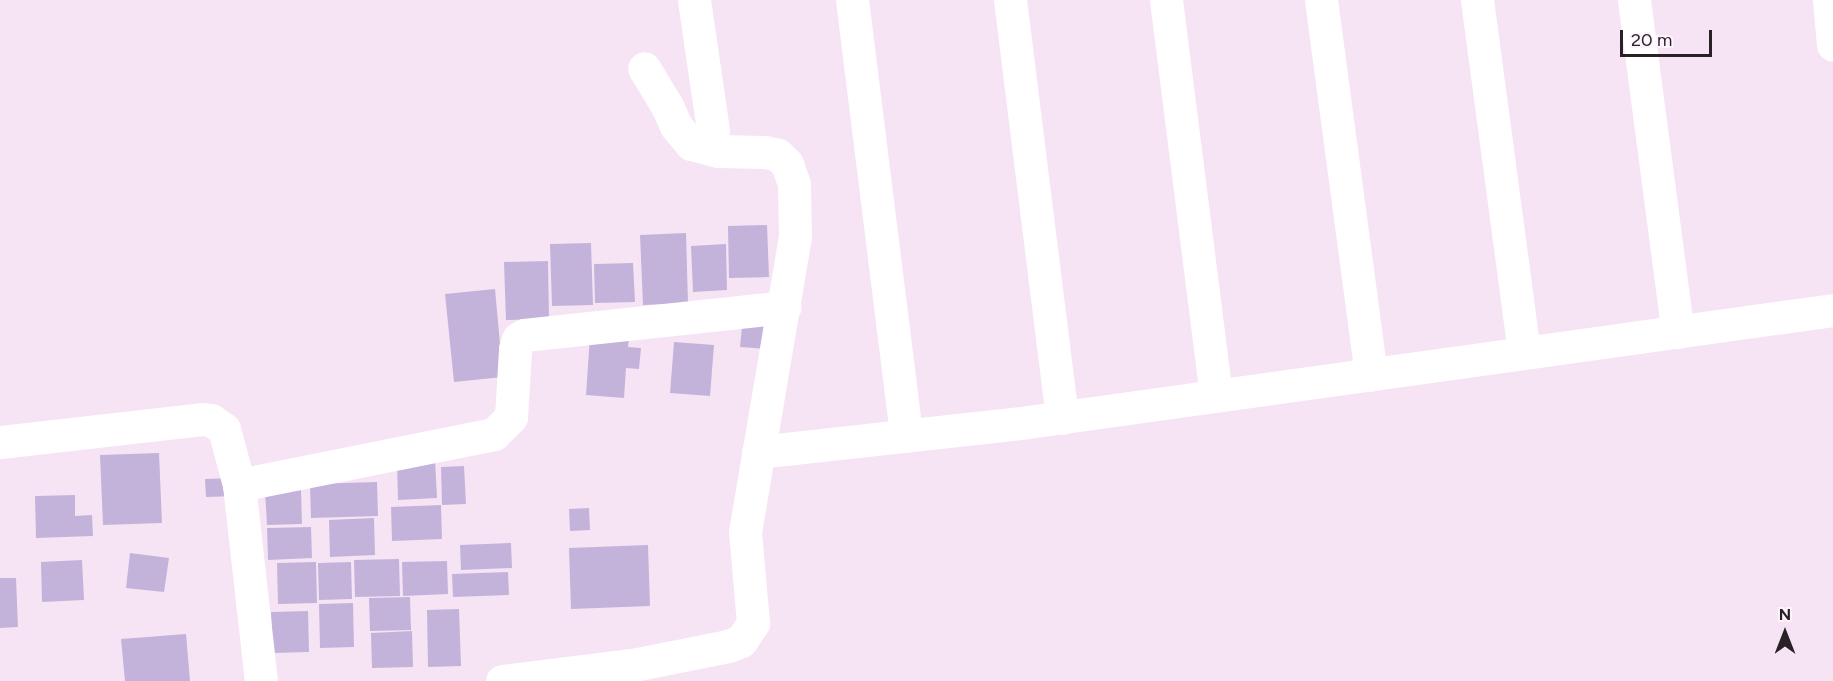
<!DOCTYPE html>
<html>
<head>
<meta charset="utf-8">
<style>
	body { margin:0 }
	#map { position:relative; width:1833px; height:681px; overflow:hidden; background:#f6e4f4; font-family:Figtree,sans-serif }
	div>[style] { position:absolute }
	.building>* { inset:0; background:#c3b3da }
	.street>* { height:33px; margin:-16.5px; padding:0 16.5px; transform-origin:16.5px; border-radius:16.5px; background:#fff }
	span { translate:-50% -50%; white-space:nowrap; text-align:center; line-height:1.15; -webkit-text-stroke:6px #fff4fe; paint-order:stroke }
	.north { position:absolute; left:1755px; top:603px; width:60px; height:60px; -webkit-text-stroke:4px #fff4fe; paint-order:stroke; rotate:0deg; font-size:16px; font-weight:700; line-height:24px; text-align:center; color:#282227 }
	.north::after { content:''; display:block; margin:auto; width:21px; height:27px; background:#282227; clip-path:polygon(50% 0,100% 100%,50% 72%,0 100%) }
	.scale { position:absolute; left:1620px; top:30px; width:92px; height:27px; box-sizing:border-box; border:3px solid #282227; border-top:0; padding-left:8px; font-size:18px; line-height:21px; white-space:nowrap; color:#282227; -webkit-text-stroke:4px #fff4fe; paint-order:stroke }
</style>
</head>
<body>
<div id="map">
	<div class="building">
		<i style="clip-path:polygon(767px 225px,769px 277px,729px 278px,728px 226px)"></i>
		<i style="clip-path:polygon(686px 233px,688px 303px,643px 305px,640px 235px)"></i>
		<i style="clip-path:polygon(591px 243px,593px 305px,552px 306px,550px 244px)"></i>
		<i style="clip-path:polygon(726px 244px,727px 290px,693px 292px,691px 246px)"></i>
		<i style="clip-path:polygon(548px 261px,549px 319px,506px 320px,504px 262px)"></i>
		<i style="clip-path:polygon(633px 263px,635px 302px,595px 303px,594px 264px)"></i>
		<i style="clip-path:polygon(495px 289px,503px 377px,454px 382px,445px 294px)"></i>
		<i style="clip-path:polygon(743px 316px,772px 319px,769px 349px,740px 347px)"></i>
		<i style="clip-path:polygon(590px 336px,629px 339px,628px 347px,641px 348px,639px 369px,626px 368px,624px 398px,586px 395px)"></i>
		<i style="clip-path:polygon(674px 342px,714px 345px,710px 396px,670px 393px)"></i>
		<i style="clip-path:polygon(159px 453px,162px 523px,103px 525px,100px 455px)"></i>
		<i style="clip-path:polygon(435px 459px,437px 498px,398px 500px,397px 460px)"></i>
		<i style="clip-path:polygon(464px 466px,466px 504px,442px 505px,441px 467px)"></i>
		<i style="clip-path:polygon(234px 478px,235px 496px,206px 497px,205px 479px)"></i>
		<i style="clip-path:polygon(377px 482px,378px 516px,311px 518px,310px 484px)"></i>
		<i style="clip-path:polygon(301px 490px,302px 524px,267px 525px,265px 491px)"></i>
		<i style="clip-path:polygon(75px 495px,75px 516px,92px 515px,93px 536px,36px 538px,35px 496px)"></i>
		<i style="clip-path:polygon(441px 505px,442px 539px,392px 541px,391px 507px)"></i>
		<i style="clip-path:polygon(589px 508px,590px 530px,570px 531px,569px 509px)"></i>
		<i style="clip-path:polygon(374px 518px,375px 555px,330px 557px,329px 520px)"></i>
		<i style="clip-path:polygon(311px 527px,312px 558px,268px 560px,267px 528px)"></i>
		<i style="clip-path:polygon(511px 543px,512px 568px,461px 570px,460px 545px)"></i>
		<i style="clip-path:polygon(648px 545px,650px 606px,571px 609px,569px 548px)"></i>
		<i style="clip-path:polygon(130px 553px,169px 558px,164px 592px,126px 588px)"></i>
		<i style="clip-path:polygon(399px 559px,400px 596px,355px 597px,354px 560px)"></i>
		<i style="clip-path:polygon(82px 560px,84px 600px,42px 602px,41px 562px)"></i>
		<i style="clip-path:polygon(447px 561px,448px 594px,403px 596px,402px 562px)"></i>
		<i style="clip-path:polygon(316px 562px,317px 603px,278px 604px,277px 563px)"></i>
		<i style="clip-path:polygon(351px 562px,352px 599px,319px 600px,318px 563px)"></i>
		<i style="clip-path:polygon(508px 572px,509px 595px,453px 597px,452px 574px)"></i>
		<i style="clip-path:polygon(0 578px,16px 578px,18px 627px,0 628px)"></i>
		<i style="clip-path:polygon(410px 597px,411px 630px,370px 631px,369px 598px)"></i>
		<i style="clip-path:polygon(353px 603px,354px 647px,320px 648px,319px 604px)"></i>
		<i style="clip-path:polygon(459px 609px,461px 666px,428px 667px,427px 610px)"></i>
		<i style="clip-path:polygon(308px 611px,309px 652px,273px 653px,271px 612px)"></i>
		<i style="clip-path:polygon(412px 631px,413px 667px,372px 668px,371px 633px)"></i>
		<i style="clip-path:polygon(186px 634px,190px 681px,125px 681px,121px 639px)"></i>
	</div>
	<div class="street">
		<i style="left:694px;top:0;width:132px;rotate:81.7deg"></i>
		<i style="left:852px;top:0;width:439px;rotate:82.9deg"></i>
		<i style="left:1010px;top:0;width:421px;rotate:82.9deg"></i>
		<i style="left:1166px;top:0;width:399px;rotate:82.8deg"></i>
		<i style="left:1321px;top:0;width:378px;rotate:82.4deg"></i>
		<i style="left:1477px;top:0;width:356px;rotate:82.4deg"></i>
		<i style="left:1634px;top:0;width:335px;rotate:82.5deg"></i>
		<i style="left:1829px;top:0;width:45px;rotate:84.9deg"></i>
		<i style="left:0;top:442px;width:203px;rotate:-6.5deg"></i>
		<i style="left:202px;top:419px;width:9px;rotate:6deg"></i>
		<i style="left:211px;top:420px;width:16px;rotate:35deg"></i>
		<i style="left:224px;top:429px;width:58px;rotate:75deg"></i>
		<i style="left:239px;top:485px;width:197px;rotate:83.6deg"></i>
		<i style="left:758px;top:452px;width:272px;rotate:-6.3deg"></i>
		<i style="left:1028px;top:422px;width:813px;rotate:-7.92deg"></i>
		<i style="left:239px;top:485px;width:260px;rotate:-11.3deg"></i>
		<i style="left:494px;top:434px;width:24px;rotate:-45deg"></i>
		<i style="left:511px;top:417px;width:68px;rotate:-86.6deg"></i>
		<i style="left:515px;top:349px;width:10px;rotate:-73deg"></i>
		<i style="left:518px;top:339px;width:7px;rotate:-34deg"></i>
		<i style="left:524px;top:335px;width:262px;rotate:-6.1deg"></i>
		<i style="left:502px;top:681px;width:137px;rotate:-7.1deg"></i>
		<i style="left:638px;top:664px;width:92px;rotate:-11.3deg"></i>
		<i style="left:728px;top:646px;width:14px;rotate:-21deg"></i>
		<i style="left:741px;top:641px;width:22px;rotate:-56deg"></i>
		<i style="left:753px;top:623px;width:91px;rotate:-95deg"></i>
		<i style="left:745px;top:532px;width:299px;rotate:-80.4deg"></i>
		<i style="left:795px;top:237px;width:53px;rotate:-91.1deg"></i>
		<i style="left:794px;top:184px;width:21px;rotate:-109deg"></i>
		<i style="left:787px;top:164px;width:13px;rotate:-135deg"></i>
		<i style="left:778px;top:155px;width:13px;rotate:-167deg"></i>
		<i style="left:765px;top:152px;width:47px;rotate:-178.8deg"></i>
		<i style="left:718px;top:151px;width:28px;rotate:-165deg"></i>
		<i style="left:691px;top:144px;width:23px;rotate:-130deg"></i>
		<i style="left:676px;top:126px;width:22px;rotate:-114deg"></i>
		<i style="left:667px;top:106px;width:44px;rotate:-121.2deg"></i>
	</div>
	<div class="north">N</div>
	<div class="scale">20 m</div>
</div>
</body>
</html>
